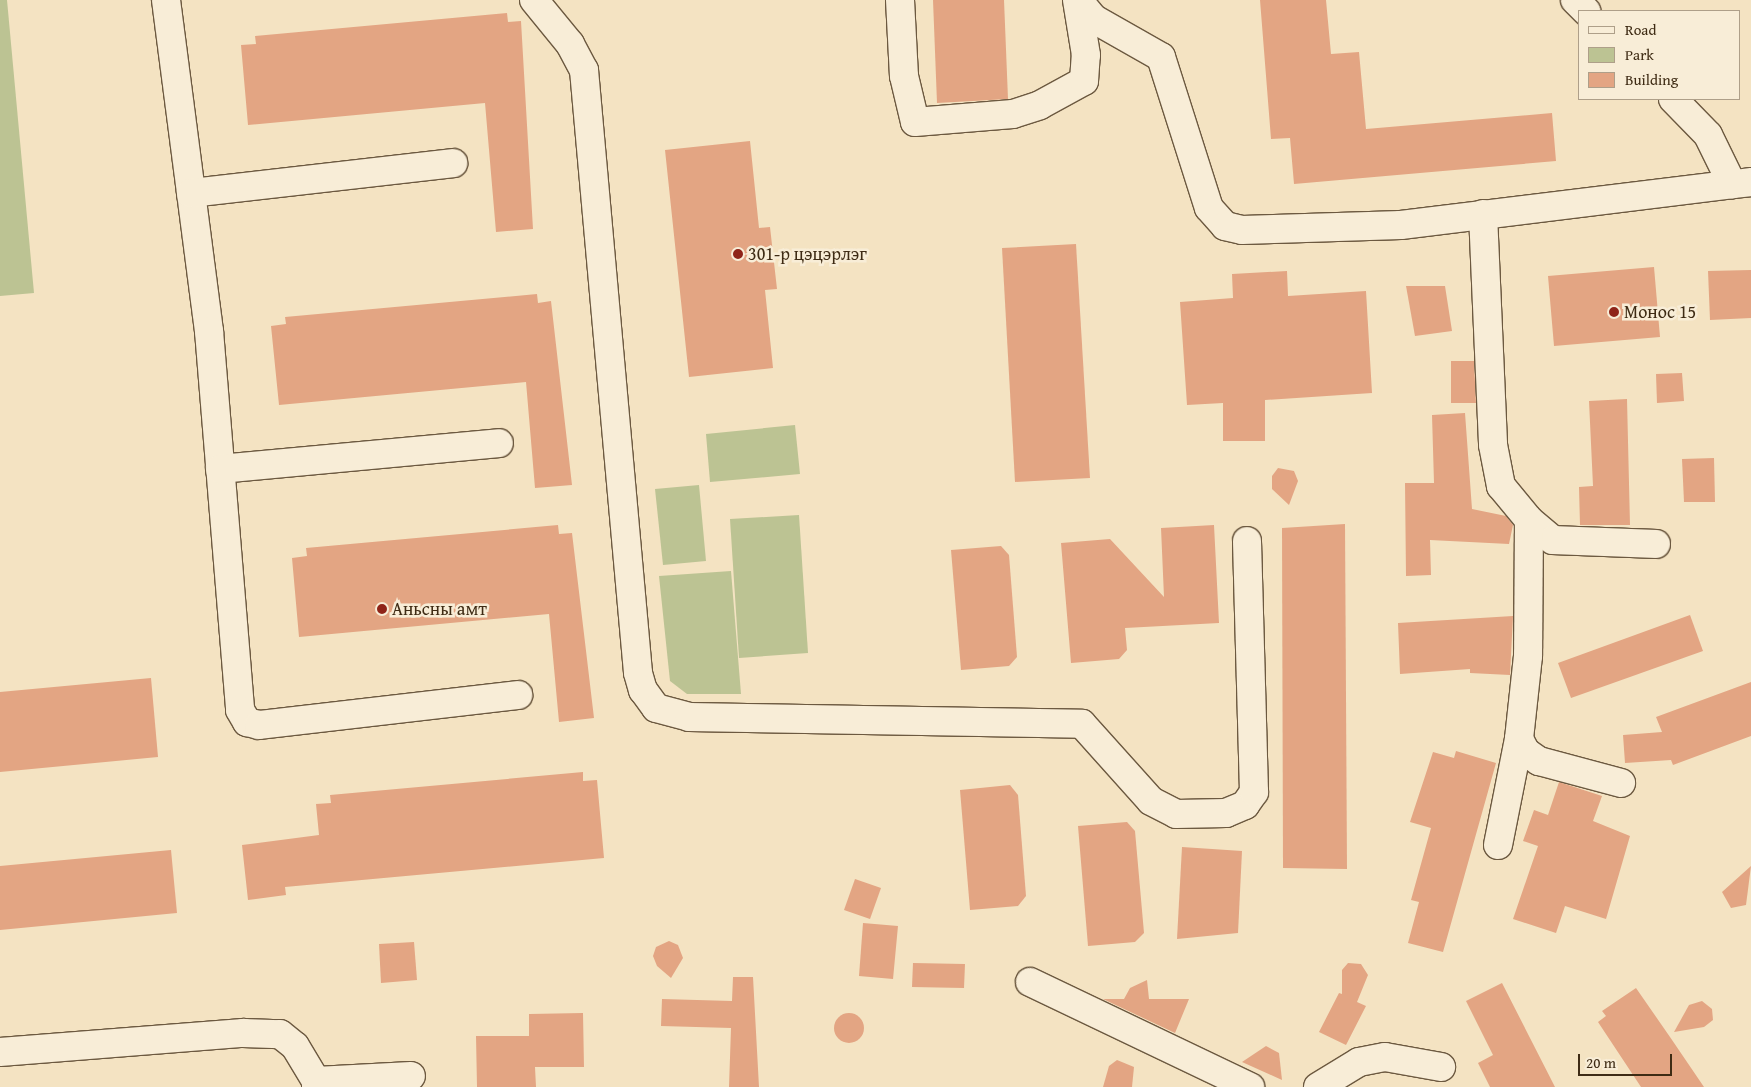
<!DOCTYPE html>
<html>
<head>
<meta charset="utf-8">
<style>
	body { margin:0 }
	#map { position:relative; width:1751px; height:1087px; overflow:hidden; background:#f4e3c2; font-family:"Gentium Book Plus",serif }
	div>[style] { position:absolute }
	.green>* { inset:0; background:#bcc393 }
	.building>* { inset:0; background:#e3a583 }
	.round { border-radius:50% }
	.roads { filter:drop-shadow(1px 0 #6c5940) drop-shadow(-1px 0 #6c5940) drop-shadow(0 1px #6c5940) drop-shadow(0 -1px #6c5940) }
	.minor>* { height:28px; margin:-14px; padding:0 14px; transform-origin:14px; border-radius:14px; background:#f8edd7 }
	.dots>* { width:14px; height:14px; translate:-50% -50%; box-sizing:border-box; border:2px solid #f8edd7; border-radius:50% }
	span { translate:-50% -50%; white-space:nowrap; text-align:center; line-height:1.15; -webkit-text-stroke:5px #f8edd7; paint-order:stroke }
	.poi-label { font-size:18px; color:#3e2b14 }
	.left { translate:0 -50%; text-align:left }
	.legend { position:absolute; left:1578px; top:10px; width:162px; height:90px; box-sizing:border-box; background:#f8edd7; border:1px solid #ae9f89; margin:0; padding:6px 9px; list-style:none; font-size:15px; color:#3e2b14 }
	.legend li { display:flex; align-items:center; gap:10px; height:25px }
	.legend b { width:25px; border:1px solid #ae9f89 }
	.scale { position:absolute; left:1578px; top:1054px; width:94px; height:22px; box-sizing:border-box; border:2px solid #3e2b14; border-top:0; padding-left:6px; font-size:15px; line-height:18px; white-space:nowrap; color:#3e2b14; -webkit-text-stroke:4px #f8edd7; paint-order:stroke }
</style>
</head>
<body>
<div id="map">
	<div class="green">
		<i style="clip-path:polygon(0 0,7px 0,34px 293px,0 296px)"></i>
		<i style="clip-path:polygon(795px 425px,800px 474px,710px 482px,706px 434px)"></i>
		<i style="clip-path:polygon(699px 485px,706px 561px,663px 565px,655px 489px)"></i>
		<i style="clip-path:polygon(799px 515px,808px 653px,739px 658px,730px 519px)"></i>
		<i style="clip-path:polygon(731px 571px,741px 694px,687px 694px,670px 681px,659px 576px)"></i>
	</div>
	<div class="building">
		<i style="clip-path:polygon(933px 0,1004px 0,1008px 99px,937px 103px)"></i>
		<i style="clip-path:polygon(1260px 0,1326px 0,1331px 54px,1359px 52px,1366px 129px,1552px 113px,1556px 161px,1294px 184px,1290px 138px,1271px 139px)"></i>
		<i style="clip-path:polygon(507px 13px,508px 22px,521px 21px,533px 229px,496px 232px,485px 103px,248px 125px,241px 45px,256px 44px,255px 36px)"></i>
		<i style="clip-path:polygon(750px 141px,759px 228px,770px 227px,777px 289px,765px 290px,773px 368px,689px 377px,665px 150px)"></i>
		<i style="clip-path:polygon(1076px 244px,1090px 478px,1015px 482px,1002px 248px)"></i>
		<i style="clip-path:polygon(1654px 267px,1660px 337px,1554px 346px,1548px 276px)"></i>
		<i style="clip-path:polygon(1751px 270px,1751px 318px,1710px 320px,1708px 271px)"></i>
		<i style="clip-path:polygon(1287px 271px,1288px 296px,1366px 291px,1372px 393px,1265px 400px,1265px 441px,1223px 441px,1223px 403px,1187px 405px,1180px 302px,1233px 298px,1232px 274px)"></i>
		<i style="clip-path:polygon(1406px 286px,1445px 286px,1452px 331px,1415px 336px)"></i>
		<i style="clip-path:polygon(537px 294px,538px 303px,551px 301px,572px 485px,535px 488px,526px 382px,279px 405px,271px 326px,286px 324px,285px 317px)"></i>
		<i style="clip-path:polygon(1451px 361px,1474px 361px,1476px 403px,1451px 403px)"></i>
		<i style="clip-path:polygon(1682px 373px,1684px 401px,1657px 403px,1656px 374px)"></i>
		<i style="clip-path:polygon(1627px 399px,1630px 525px,1580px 525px,1579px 487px,1593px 486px,1589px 401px)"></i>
		<i style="clip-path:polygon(1465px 413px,1472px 509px,1506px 516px,1513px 525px,1509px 544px,1430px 540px,1431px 575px,1406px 576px,1405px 483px,1434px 483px,1432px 415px)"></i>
		<i style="clip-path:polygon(1714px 458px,1715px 502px,1684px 502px,1682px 459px)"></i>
		<i style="clip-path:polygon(1278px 468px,1294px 471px,1298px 481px,1289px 505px,1272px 489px,1272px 476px)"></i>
		<i style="clip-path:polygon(1345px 524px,1347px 869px,1283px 868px,1282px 528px)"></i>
		<i style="clip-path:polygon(558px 525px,559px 534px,572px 533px,594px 718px,559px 722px,549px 614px,299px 637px,292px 558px,307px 556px,306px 548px)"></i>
		<i style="clip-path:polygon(1214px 525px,1219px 623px,1125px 628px,1127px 650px,1119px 659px,1071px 663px,1061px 543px,1110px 539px,1164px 597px,1161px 528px)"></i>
		<i style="clip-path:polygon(1001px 546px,1009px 555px,1017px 657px,1009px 666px,961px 670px,951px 550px)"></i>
		<i style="clip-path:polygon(1690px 615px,1703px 651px,1571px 698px,1558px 663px)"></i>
		<i style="clip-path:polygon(1513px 616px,1510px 675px,1470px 673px,1470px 669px,1400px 674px,1398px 623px)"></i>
		<i style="clip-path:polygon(151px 678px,158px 757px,0 772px,0 692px)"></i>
		<i style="clip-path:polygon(1751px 682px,1751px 736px,1673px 765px,1671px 760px,1625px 763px,1623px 735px,1662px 732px,1656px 717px)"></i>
		<i style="clip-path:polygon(1456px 751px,1496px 763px,1443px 952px,1408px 943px,1419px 902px,1411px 900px,1431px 828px,1410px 822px,1433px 752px,1454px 758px)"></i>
		<i style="clip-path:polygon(583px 772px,583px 781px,597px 780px,604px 858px,285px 887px,286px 895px,248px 900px,242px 845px,319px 835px,316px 804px,331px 803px,330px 795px)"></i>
		<i style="clip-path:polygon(1559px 782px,1602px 796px,1593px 821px,1630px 836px,1606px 919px,1565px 906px,1556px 933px,1513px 919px,1538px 846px,1523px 841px,1534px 810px,1548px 815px)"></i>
		<i style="clip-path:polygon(1010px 785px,1018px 795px,1026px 896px,1018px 906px,970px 910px,960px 790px)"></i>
		<i style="clip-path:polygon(1127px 822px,1135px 831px,1144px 933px,1135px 942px,1088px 946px,1078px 826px)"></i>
		<i style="clip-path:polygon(1182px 847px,1242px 851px,1238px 933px,1177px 939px)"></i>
		<i style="clip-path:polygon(171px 850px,177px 913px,0 930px,0 866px)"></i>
		<i style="clip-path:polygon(1751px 866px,1746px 905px,1731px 908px,1722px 892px)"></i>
		<i style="clip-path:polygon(855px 879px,881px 888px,870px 919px,844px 910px)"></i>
		<i style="clip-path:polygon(863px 923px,898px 926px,893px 979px,859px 976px)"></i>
		<i style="clip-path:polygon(669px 941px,678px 945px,683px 958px,671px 978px,657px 966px,653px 956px,656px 947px)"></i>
		<i style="clip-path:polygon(414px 942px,417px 980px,381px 983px,379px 944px)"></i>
		<i style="clip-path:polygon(913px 963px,965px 964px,964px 988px,912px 987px)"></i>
		<i style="clip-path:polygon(1348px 963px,1361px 964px,1368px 975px,1357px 1002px,1366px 1006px,1346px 1045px,1319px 1032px,1339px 993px,1342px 994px,1342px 970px)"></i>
		<i style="clip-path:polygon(733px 977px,753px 977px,759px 1087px,729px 1087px,731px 1028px,661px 1026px,662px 999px,732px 1001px)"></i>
		<i style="clip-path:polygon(1147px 980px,1149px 999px,1189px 999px,1175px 1033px,1103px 999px,1124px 999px,1130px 988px)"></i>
		<i style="clip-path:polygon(1502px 983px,1555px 1087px,1490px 1087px,1478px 1063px,1493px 1055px,1466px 1001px)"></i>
		<i style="clip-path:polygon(1636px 988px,1670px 1037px,1704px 1087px,1641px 1087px,1598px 1022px,1606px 1016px,1602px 1011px)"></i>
		<i style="clip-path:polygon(1702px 1001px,1712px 1009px,1713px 1020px,1704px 1027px,1674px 1032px,1689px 1005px)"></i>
		<i class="round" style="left:834px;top:1013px;width:30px;height:30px"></i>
		<i style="clip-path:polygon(583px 1013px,584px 1067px,535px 1067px,536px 1087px,477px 1087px,476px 1036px,529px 1036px,529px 1014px)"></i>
		<i style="clip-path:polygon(1266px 1046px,1279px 1053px,1282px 1080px,1242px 1062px)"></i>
		<i style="clip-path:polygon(1117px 1060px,1134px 1067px,1132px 1087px,1103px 1087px,1109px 1066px)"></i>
	</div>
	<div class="roads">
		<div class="minor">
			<i style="left:166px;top:0;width:334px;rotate:82.6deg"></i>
			<i style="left:209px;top:331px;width:380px;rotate:85.3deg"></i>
			<i style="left:240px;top:710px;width:14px;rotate:60deg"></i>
			<i style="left:247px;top:722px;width:12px;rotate:14deg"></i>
			<i style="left:259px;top:725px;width:261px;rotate:-6.6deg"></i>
			<i style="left:534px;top:0;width:57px;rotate:50.7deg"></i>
			<i style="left:570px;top:44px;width:30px;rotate:62deg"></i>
			<i style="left:584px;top:70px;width:605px;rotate:84.88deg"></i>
			<i style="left:638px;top:673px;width:18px;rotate:74deg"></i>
			<i style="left:643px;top:690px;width:22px;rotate:54deg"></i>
			<i style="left:656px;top:708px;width:34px;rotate:15deg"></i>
			<i style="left:689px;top:717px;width:393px;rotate:1deg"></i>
			<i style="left:1082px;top:724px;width:103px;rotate:48.1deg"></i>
			<i style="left:1151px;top:801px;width:28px;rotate:27deg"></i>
			<i style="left:1176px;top:814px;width:50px;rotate:-1.1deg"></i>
			<i style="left:1226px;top:813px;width:21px;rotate:-23deg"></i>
			<i style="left:1245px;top:805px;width:16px;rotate:-55deg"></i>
			<i style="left:1254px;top:792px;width:251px;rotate:-91.6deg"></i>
			<i style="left:900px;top:0;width:76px;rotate:87deg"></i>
			<i style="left:904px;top:76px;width:47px;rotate:76.6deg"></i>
			<i style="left:915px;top:122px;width:98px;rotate:-4.7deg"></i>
			<i style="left:1013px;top:114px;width:28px;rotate:-18deg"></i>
			<i style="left:1040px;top:105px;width:50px;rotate:-28.6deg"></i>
			<i style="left:1084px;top:81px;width:26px;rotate:-86deg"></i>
			<i style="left:1086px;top:55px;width:56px;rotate:-99.3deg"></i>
			<i style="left:1078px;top:0;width:25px;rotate:50deg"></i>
			<i style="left:1094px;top:19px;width:77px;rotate:29.6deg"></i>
			<i style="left:1161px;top:57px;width:158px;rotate:72.4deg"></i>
			<i style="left:1209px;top:208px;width:24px;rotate:48deg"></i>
			<i style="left:1225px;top:226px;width:17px;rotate:13deg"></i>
			<i style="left:1242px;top:230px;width:159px;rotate:-1.8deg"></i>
			<i style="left:1401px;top:225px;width:353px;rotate:-7deg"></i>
			<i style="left:1575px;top:0;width:16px;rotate:45deg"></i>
			<i style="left:1673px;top:99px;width:50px;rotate:45.8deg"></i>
			<i style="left:1708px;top:135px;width:55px;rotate:63.9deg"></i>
			<i style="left:191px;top:193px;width:264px;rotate:-6.5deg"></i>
			<i style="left:1483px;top:214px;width:231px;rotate:87.5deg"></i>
			<i style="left:1493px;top:445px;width:42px;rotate:79deg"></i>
			<i style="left:1501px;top:486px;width:44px;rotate:50.5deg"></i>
			<i style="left:1529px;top:520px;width:31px;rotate:40deg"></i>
			<i style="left:1553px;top:540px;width:103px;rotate:2.2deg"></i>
			<i style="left:220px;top:469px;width:280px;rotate:-5.3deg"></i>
			<i style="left:1529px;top:520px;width:136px;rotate:90.4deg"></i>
			<i style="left:1528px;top:656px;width:83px;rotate:96.2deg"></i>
			<i style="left:1519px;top:739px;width:15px;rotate:62deg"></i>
			<i style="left:1526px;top:752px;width:16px;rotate:35deg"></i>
			<i style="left:1539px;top:761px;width:85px;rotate:15deg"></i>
			<i style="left:1498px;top:845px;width:108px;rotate:-78.8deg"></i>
			<i style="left:1030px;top:982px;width:244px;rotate:25.5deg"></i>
			<i style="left:0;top:1052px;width:244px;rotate:-4.5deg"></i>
			<i style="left:243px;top:1033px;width:37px;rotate:2deg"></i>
			<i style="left:280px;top:1034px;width:19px;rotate:39deg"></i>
			<i style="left:295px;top:1046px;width:41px;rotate:59deg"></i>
			<i style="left:316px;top:1087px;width:6px;rotate:-90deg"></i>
			<i style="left:316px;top:1081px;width:95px;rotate:-3deg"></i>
			<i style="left:1318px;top:1087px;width:48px;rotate:-31.4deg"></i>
			<i style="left:1359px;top:1062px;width:26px;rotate:-11deg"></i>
			<i style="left:1385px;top:1057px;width:57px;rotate:10.1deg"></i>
		</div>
	</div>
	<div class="dots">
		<i style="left:738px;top:254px;background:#8f2418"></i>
		<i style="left:1614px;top:312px;background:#8f2418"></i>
		<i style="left:382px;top:609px;background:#8f2418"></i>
	</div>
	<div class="poi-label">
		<span class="left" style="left:748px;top:254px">301-р цэцэрлэг</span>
		<span class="left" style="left:1624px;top:312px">Монос 15</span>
		<span class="left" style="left:392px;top:609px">Аньсны амт</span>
	</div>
	<ul class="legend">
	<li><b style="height:6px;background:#f8edd7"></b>Road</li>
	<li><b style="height:14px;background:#bcc393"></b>Park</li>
	<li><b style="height:14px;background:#e3a583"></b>Building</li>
	</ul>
	<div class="scale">20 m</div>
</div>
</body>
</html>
